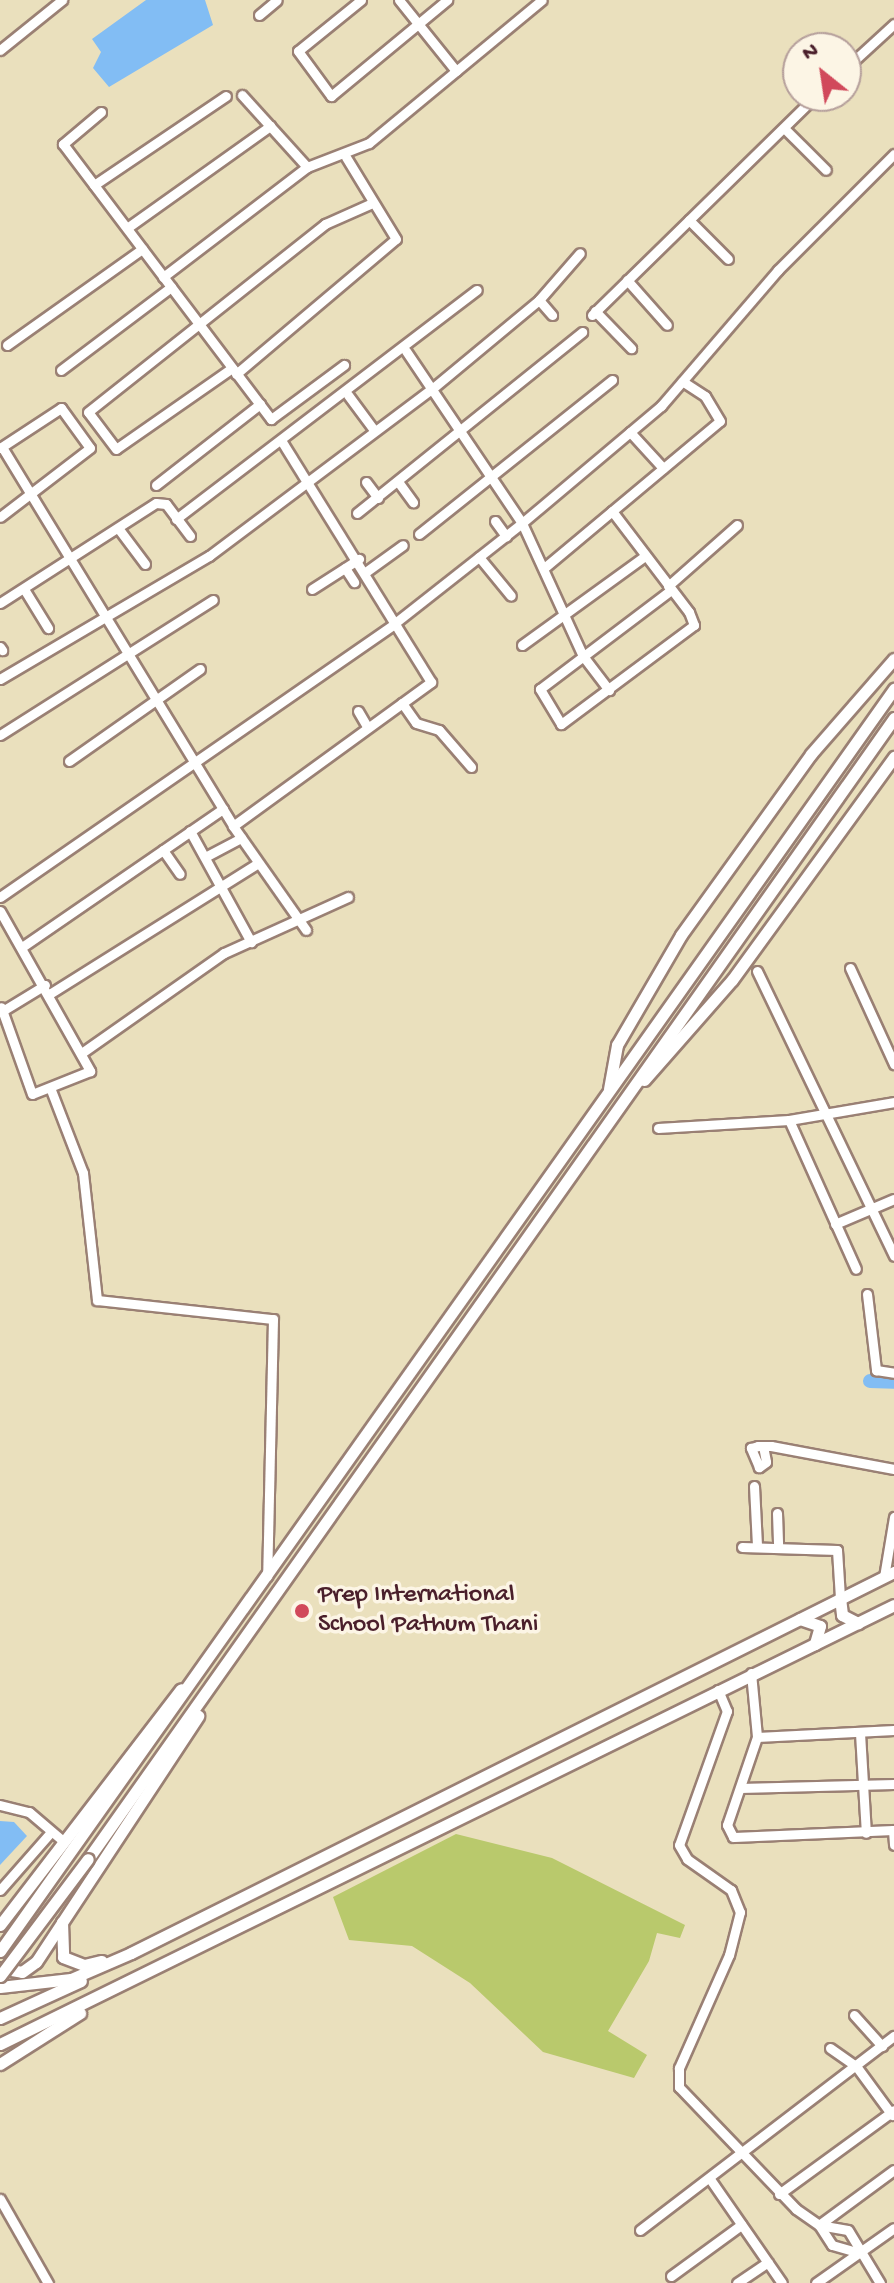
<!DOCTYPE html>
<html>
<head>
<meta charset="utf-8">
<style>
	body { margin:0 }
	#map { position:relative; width:894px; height:2283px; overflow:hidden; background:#eae0bd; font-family:"Gochi Hand",sans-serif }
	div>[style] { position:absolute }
	.green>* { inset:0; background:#b9c96c }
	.water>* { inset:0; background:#82bdf4 }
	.river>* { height:14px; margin:-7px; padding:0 7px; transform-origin:7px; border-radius:7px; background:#82bdf4 }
	.roads { filter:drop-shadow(2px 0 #9a8074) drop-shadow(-2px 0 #9a8074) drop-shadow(0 2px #9a8074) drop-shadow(0 -2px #9a8074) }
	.minor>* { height:9px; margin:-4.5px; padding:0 4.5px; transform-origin:4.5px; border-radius:4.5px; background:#fff }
	.major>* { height:11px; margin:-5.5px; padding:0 5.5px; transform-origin:5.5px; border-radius:5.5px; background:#fff }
	.bridges { filter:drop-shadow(2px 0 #9a8074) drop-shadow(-2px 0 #9a8074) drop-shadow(0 2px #9a8074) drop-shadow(0 -2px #9a8074) }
	.major-bridge>* { height:11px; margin:-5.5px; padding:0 5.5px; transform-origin:5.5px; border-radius:5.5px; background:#fff }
	.dots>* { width:22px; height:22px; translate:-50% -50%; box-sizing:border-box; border:4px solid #fcf5e5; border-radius:50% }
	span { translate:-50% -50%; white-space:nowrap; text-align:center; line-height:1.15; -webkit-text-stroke:7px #fcf5e5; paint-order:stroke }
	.poi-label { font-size:26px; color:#4a1f2b }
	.left { translate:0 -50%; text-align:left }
	.north { position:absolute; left:782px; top:32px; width:80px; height:80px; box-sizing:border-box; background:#fcf5e5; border:2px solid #b59f9b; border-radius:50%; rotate:330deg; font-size:22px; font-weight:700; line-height:32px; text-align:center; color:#4a1f2b }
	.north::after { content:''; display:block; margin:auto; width:28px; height:36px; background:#d1495b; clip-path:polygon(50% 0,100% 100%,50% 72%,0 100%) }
</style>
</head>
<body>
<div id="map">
	<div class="green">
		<i style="clip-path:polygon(456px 1834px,552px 1858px,685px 1925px,680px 1938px,657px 1933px,649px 1961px,608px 2031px,647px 2055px,634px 2078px,543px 2052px,470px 1983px,412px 1946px,349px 1940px,333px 1897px)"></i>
	</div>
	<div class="water">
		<i style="clip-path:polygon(146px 0,205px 0,213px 25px,109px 87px,93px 68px,101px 52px,92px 39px)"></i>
		<i style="clip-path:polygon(0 1821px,14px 1822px,27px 1836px,0 1865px)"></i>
	</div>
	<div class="river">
		<i style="left:870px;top:1381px;width:24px;rotate:2deg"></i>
	</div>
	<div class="roads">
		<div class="minor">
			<i style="left:361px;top:0;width:81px;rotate:141deg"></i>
			<i style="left:298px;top:51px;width:56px;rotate:53.7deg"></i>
			<i style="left:331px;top:96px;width:151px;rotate:-39.6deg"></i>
			<i style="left:399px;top:0;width:91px;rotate:51.2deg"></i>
			<i style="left:259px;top:15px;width:23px;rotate:-40deg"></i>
			<i style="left:0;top:50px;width:80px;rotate:-38.9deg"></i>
			<i style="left:846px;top:68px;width:65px;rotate:-42.5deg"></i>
			<i style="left:242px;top:95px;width:97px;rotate:47.9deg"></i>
			<i style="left:101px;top:112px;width:50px;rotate:139.9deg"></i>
			<i style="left:63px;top:144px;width:345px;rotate:52.9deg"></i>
			<i style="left:271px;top:419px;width:91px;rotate:-36.5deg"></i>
			<i style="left:784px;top:128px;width:59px;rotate:45deg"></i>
			<i style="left:94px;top:185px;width:159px;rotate:-34deg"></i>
			<i style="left:689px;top:220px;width:55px;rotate:45deg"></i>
			<i style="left:127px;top:228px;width:176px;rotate:-35.5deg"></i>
			<i style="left:163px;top:277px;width:181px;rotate:-37.4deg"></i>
			<i style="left:307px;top:167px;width:66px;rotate:-21.2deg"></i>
			<i style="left:369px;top:143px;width:224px;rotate:-39.6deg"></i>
			<i style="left:627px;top:280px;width:60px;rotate:48.4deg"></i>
			<i style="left:539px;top:300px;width:20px;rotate:49deg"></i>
			<i style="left:595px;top:311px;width:52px;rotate:45.8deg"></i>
			<i style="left:592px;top:315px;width:313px;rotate:-44.4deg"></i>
			<i style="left:7px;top:345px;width:166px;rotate:-35.4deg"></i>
			<i style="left:406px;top:351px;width:207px;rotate:56deg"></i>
			<i style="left:522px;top:523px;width:146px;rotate:65.4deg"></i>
			<i style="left:583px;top:656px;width:43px;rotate:52.6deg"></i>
			<i style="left:232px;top:368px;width:141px;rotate:145.1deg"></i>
			<i style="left:116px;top:449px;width:46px;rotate:-127.1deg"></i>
			<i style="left:88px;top:412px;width:303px;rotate:-38.4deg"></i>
			<i style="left:325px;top:224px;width:49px;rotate:-24deg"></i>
			<i style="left:61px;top:370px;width:138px;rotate:-37deg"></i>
			<i style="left:236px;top:374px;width:209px;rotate:-40.2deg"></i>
			<i style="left:396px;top:239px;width:96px;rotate:-121.4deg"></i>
			<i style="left:348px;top:395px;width:44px;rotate:53.4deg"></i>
			<i style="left:630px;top:432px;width:49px;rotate:47.5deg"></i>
			<i style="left:2px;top:447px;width:444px;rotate:58.6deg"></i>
			<i style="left:233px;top:826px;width:127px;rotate:54.9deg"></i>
			<i style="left:0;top:448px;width:73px;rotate:-33.3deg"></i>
			<i style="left:61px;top:408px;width:49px;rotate:54.1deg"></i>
			<i style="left:90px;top:448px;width:113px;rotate:142.5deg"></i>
			<i style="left:366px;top:482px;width:20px;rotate:53deg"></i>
			<i style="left:399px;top:483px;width:24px;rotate:54deg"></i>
			<i style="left:156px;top:485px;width:132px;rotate:-37.9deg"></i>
			<i style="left:612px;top:511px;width:127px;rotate:52.7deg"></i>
			<i style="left:689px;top:612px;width:14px;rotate:69deg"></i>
			<i style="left:694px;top:625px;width:166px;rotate:143.3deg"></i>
			<i style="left:561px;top:724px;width:41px;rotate:-121deg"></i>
			<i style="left:540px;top:689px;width:164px;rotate:-37.1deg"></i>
			<i style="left:357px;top:513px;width:289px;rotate:-38.8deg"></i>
			<i style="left:176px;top:519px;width:378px;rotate:-37.3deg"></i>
			<i style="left:495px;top:521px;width:19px;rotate:54deg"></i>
			<i style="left:118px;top:528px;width:45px;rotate:53.1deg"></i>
			<i style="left:419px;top:534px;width:247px;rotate:-38.6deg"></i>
			<i style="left:479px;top:557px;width:50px;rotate:50.6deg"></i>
			<i style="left:345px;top:568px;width:17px;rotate:57deg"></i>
			<i style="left:544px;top:568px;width:229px;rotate:-39.9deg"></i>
			<i style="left:720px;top:421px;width:29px;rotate:-121deg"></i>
			<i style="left:705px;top:396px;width:27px;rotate:-147deg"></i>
			<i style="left:367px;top:571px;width:44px;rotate:-35.8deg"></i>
			<i style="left:668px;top:586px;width:92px;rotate:-41.5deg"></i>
			<i style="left:24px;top:589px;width:46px;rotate:58.4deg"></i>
			<i style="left:312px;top:589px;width:56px;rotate:-32.6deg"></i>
			<i style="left:0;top:603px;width:185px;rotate:-32.7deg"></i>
			<i style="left:156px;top:503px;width:10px;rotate:6deg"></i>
			<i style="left:166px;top:504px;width:40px;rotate:53deg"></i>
			<i style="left:522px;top:645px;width:152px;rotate:-35.9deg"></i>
			<i style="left:0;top:647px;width:4px;rotate:56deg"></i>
			<i style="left:0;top:679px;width:243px;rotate:-30.5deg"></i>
			<i style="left:209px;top:556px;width:280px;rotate:-36.9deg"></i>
			<i style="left:433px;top:388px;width:138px;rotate:-39.7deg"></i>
			<i style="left:539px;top:300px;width:62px;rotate:-48.9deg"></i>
			<i style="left:402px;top:703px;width:24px;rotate:55deg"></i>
			<i style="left:416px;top:723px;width:24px;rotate:17deg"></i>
			<i style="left:439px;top:730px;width:49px;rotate:49.1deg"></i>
			<i style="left:358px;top:711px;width:16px;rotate:60deg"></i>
			<i style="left:0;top:735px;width:252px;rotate:-32.4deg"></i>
			<i style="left:69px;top:761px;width:160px;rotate:-35.1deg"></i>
			<i style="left:233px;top:826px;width:245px;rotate:-36deg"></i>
			<i style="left:431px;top:682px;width:282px;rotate:-121.8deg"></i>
			<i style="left:190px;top:831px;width:127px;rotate:61.2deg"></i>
			<i style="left:163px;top:850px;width:29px;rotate:55deg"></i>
			<i style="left:205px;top:857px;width:41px;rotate:-27.8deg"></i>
			<i style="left:0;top:897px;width:481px;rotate:-34.7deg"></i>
			<i style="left:395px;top:623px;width:162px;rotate:-38.2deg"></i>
			<i style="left:522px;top:523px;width:182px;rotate:-40.1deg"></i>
			<i style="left:661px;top:406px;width:179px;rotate:-49.3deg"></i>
			<i style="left:778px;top:270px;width:164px;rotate:-45deg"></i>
			<i style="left:0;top:911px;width:184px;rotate:60.6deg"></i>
			<i style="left:90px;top:1071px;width:62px;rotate:158.4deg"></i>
			<i style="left:32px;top:1094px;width:92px;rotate:-109.6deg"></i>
			<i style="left:22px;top:947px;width:244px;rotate:-34.5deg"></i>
			<i style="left:850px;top:968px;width:106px;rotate:65.4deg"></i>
			<i style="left:757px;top:971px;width:316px;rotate:64.3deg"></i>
			<i style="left:51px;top:993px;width:244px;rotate:-32.1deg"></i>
			<i style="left:4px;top:1010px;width:48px;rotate:-31.4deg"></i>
			<i style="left:83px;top:1052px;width:172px;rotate:-35.1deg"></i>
			<i style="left:224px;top:953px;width:136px;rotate:-24.3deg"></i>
			<i style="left:51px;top:1090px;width:89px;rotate:68.9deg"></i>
			<i style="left:83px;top:1173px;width:128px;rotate:83.7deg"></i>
			<i style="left:97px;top:1300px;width:177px;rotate:6.2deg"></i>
			<i style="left:273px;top:1319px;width:257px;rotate:91.3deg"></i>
			<i style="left:789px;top:1120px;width:163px;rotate:65.8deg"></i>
			<i style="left:658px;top:1128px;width:131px;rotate:-3.5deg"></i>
			<i style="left:789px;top:1120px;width:107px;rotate:-9.7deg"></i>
			<i style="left:835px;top:1224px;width:64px;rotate:-23deg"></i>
			<i style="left:867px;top:1294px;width:77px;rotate:83.2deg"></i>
			<i style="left:876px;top:1370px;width:18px;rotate:9deg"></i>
			<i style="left:763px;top:1446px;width:16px;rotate:79deg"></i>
			<i style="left:766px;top:1462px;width:9px;rotate:144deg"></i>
			<i style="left:759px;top:1467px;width:21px;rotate:-113deg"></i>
			<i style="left:751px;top:1448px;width:7px;rotate:-16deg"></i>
			<i style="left:758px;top:1446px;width:13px"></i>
			<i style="left:771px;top:1446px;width:125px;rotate:10.6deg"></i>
			<i style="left:754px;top:1486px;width:60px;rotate:87.1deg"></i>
			<i style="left:777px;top:1513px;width:33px;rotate:88deg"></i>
			<i style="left:742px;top:1547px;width:95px;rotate:1.8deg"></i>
			<i style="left:837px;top:1550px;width:48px;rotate:86.4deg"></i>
			<i style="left:884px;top:1577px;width:61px;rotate:-80.5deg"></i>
			<i style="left:751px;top:1673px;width:64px;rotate:84.6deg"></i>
			<i style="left:757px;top:1737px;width:93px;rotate:108.8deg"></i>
			<i style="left:727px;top:1825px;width:13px;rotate:63deg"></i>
			<i style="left:733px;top:1837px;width:161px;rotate:-2.5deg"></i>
			<i style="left:718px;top:1690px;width:23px;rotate:67deg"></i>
			<i style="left:727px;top:1711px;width:142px;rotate:109.7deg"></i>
			<i style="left:679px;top:1845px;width:16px;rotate:60deg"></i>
			<i style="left:687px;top:1859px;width:54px;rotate:35.2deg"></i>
			<i style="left:731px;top:1890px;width:24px;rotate:68deg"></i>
			<i style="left:740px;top:1912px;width:44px;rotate:104.3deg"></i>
			<i style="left:729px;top:1955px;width:124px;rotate:113.9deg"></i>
			<i style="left:679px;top:2068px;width:19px;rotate:90deg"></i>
			<i style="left:679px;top:2087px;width:169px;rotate:46.2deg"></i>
			<i style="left:796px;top:2209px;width:28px;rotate:35deg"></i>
			<i style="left:819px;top:2225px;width:29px;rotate:10deg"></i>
			<i style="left:848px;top:2230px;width:62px;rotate:58.9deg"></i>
			<i style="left:860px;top:1733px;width:100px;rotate:86.6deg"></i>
			<i style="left:757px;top:1737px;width:137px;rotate:-2.9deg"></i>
			<i style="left:740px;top:1788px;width:154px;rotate:-1.5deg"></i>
			<i style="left:0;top:1805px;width:30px;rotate:14deg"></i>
			<i style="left:29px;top:1812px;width:43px;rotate:40.3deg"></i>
			<i style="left:893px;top:1830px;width:15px;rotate:86deg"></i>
			<i style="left:0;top:1890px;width:76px;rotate:-48.7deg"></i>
			<i style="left:854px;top:2015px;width:42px;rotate:47.9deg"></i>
			<i style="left:830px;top:2048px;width:32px;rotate:35deg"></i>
			<i style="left:856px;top:2066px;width:61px;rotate:53.7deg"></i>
			<i style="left:710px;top:2179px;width:126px;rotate:55.3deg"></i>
			<i style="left:779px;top:2194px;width:142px;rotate:-36.1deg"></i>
			<i style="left:0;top:2199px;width:97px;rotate:60.3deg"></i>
			<i style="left:640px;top:2230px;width:320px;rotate:-37.4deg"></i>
			<i style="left:860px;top:2253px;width:29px;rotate:-164deg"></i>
			<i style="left:832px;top:2245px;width:24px;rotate:-123deg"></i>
			<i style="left:819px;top:2225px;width:93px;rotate:-36.3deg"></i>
			<i style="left:671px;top:2276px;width:87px;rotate:-36.1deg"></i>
			<i style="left:737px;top:2283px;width:37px;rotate:-34deg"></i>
			<i style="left:816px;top:2283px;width:95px;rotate:-35.2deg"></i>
		</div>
		<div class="major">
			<i style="left:644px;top:1080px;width:133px;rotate:-48.7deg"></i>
			<i style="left:732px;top:980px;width:276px;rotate:-54deg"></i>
			<i style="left:609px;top:1089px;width:45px;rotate:-79.7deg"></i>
			<i style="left:617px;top:1045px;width:127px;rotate:-59.8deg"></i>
			<i style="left:681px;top:935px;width:223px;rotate:-54.3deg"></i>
			<i style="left:811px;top:754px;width:126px;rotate:-48.9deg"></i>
			<i style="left:840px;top:1598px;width:17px;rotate:83deg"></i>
			<i style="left:842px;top:1615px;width:18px;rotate:27deg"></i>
			<i style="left:800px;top:1619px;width:21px;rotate:19deg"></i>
			<i style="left:820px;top:1626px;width:19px;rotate:106deg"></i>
			<i style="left:88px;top:1859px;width:1397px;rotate:-54.76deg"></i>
			<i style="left:62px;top:1922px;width:35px;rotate:88deg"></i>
			<i style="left:63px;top:1957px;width:22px;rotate:21deg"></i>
			<i style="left:84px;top:1965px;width:18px;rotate:-13deg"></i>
			<i style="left:0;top:1925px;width:297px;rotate:-52.5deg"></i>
			<i style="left:0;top:1951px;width:1547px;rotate:-54.69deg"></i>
			<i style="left:0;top:1968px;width:22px;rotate:10deg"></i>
			<i style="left:22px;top:1972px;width:17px;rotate:-36deg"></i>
			<i style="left:36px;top:1962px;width:295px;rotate:-56.6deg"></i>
			<i style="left:0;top:1987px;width:71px;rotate:-6.4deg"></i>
			<i style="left:71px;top:1979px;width:65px;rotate:-23.4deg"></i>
			<i style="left:131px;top:1953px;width:853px;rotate:-26.54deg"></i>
			<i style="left:0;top:2018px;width:89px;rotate:-24.6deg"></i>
			<i style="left:0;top:2044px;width:996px;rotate:-26.15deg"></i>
			<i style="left:0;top:2064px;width:95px;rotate:-32.5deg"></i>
		</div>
	</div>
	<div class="bridges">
		<div class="major-bridge">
			<i style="left:0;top:1976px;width:146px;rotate:-53.1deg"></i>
		</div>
	</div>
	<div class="dots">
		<i style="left:302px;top:1611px;background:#d1495b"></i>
	</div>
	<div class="poi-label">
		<span class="left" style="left:318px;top:1611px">Prep International<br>School Pathum Thani</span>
	</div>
	<div class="north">N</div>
</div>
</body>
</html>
